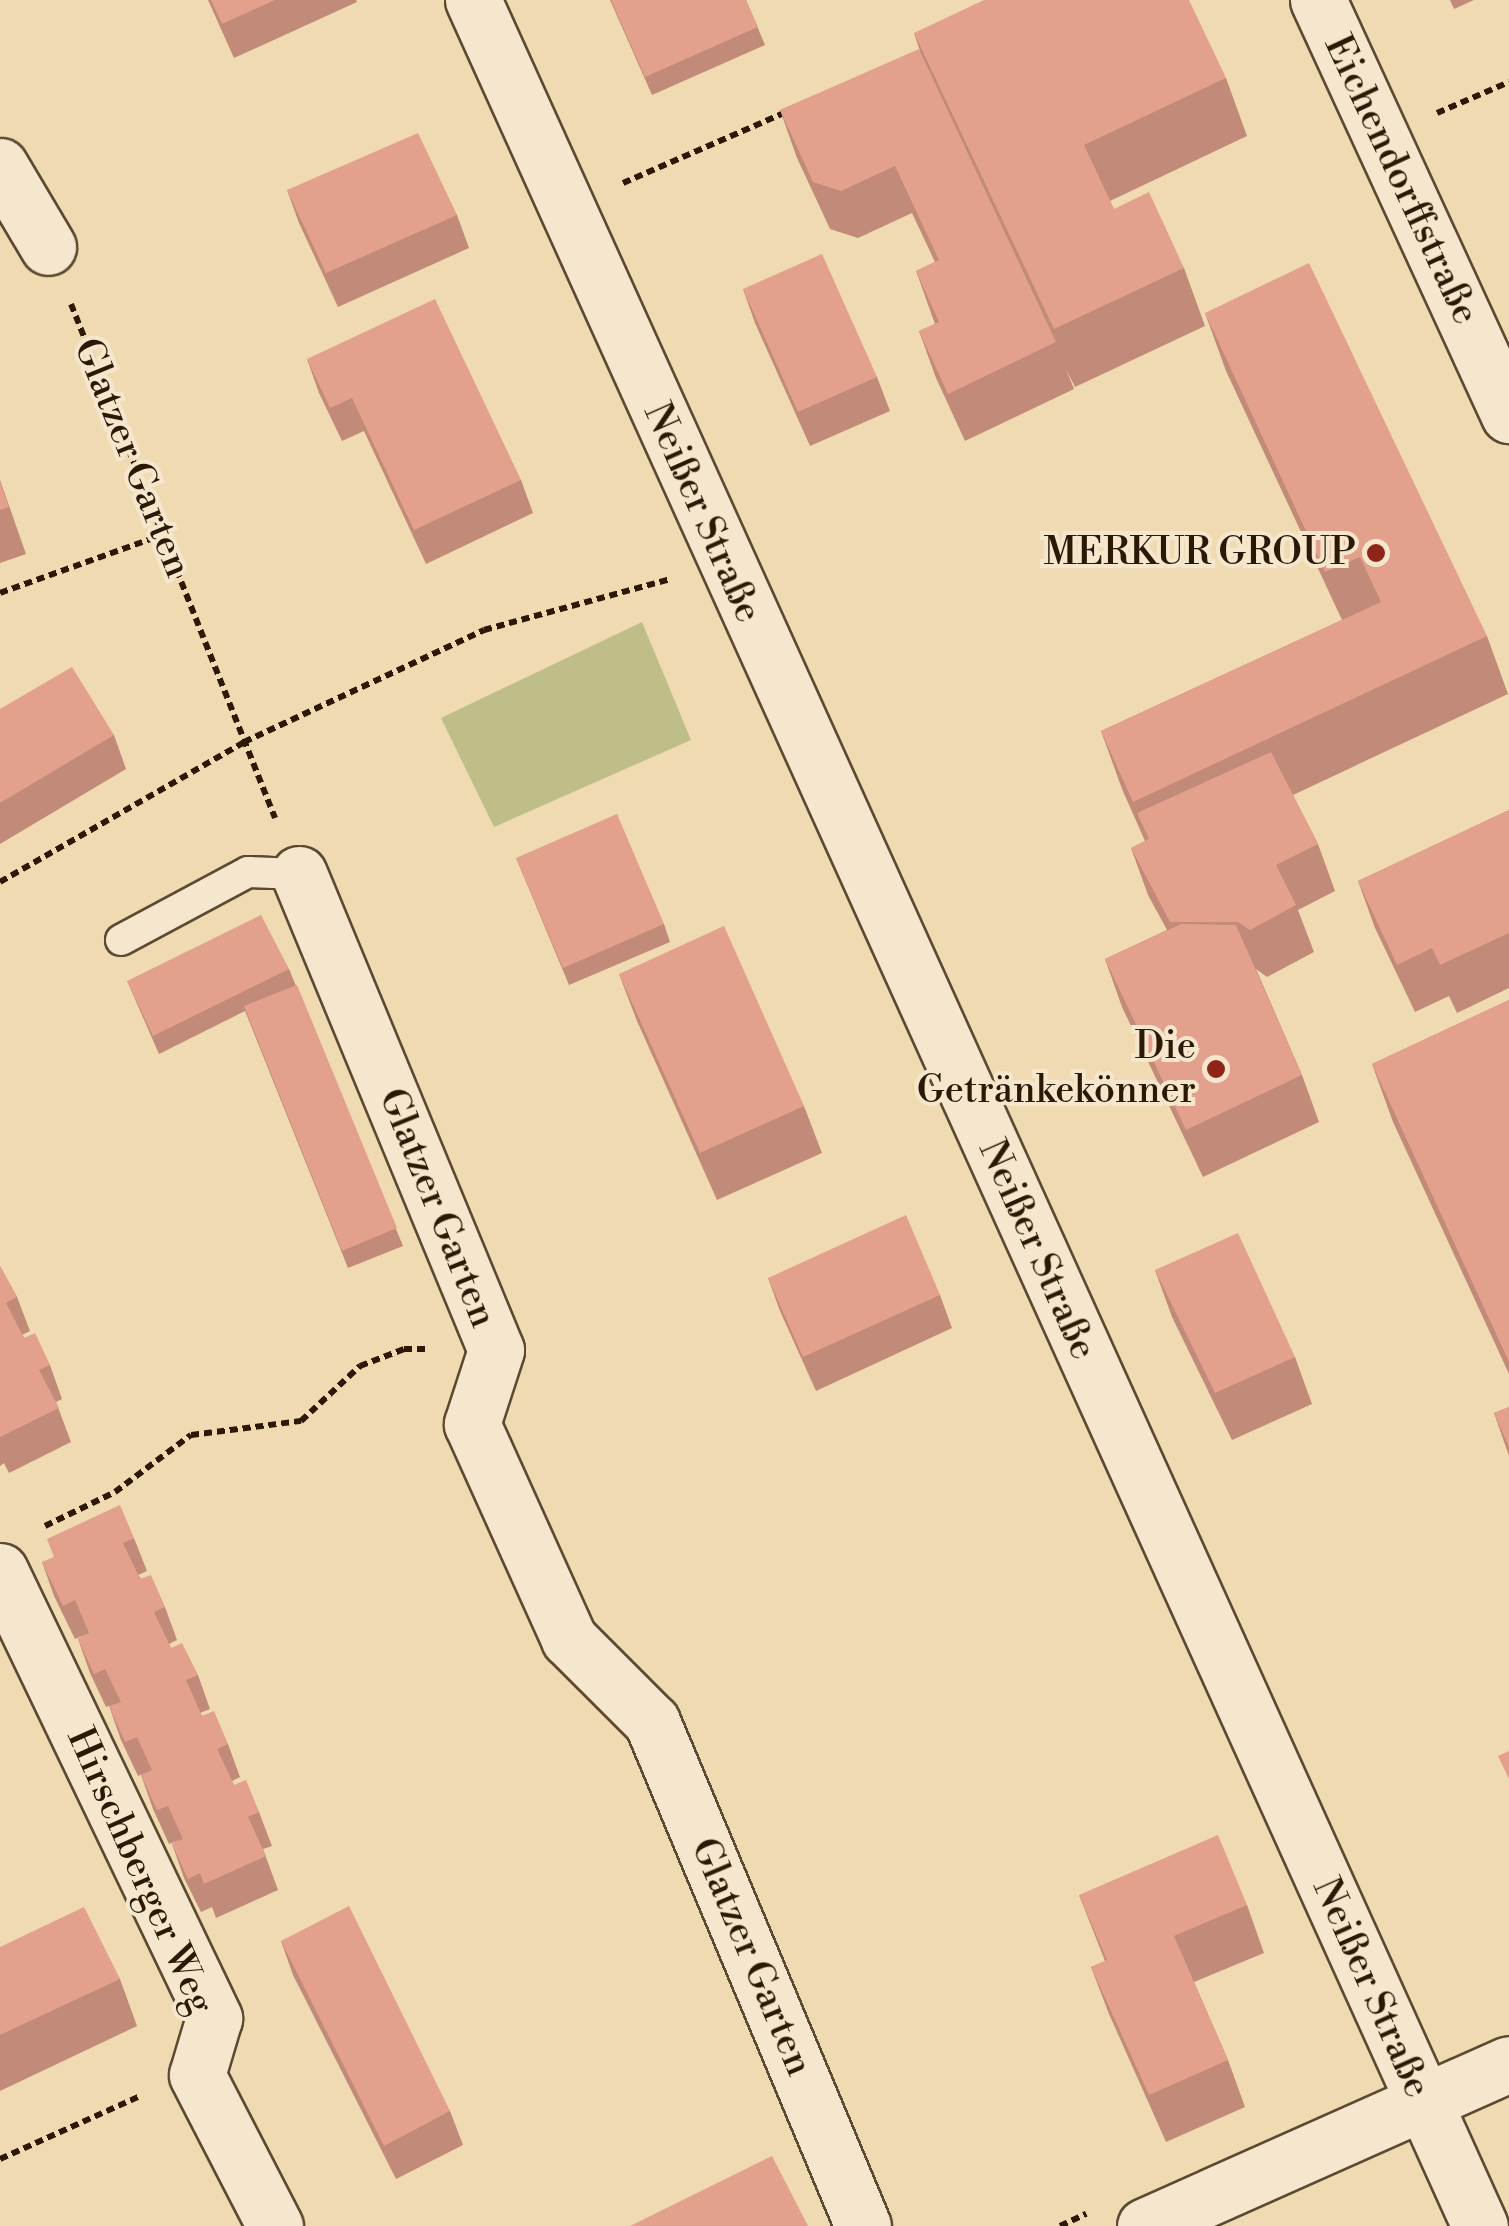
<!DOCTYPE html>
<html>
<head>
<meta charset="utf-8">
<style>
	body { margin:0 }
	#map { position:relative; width:1509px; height:2226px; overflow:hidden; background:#efdab2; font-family:"Libre Bodoni",serif }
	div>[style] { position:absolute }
	.green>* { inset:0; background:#bfbe88 }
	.path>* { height:6px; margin-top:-3px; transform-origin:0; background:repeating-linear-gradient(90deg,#2b1906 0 8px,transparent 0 13px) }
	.roads { filter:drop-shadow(2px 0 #5c4931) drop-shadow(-2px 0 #5c4931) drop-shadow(0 2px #5c4931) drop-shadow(0 -2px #5c4931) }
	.lane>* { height:30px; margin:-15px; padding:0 15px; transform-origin:15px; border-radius:15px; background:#f5e7cd }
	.street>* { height:55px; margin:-27.5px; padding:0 27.5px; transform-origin:27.5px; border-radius:27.5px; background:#f5e7cd }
	.wall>* { inset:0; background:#c28a79 }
	.building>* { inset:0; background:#e2a08d }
	.dots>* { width:28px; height:28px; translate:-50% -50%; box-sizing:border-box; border:5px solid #f5e7cd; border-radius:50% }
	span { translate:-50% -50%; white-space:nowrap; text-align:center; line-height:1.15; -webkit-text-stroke:8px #f5e7cd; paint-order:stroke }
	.street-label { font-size:38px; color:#2b1906 }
	.poi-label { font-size:38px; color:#2b1906 }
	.right { translate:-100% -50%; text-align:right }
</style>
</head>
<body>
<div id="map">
	<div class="green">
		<i style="clip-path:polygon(642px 622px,691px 740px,494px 827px,441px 718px)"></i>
	</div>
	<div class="path">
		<i style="left:1437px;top:113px;width:78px;rotate:-23.3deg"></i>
		<i style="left:623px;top:183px;width:178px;rotate:-23.5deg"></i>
		<i style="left:71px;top:304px;width:553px;rotate:68.35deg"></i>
		<i style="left:0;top:593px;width:172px;rotate:-19.7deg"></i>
		<i style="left:0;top:882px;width:281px;rotate:-29.8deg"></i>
		<i style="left:244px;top:742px;width:265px;rotate:-25deg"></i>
		<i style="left:484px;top:630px;width:193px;rotate:-15.3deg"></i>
		<i style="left:45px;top:1526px;width:78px;rotate:-25.9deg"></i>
		<i style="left:115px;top:1492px;width:95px;rotate:-36.9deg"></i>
		<i style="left:191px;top:1435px;width:111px;rotate:-7.3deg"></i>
		<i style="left:301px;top:1421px;width:81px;rotate:-43deg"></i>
		<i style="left:360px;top:1366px;width:47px;rotate:-21.1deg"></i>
		<i style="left:404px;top:1349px;width:25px"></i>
		<i style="left:0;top:2159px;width:154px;rotate:-24.2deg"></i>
		<i style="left:1060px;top:2226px;width:29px;rotate:-25deg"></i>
	</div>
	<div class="roads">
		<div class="lane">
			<i style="left:121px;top:940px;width:144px;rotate:-28.2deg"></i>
			<i style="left:248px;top:872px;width:51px;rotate:2.2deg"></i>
		</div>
		<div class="street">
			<i style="left:473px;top:0;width:2443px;rotate:65.66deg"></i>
			<i style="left:1318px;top:0;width:457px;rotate:65.3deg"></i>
			<i style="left:0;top:166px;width:94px;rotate:59.3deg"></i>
			<i style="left:299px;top:874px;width:515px;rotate:67.52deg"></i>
			<i style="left:496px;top:1350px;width:78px;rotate:108deg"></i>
			<i style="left:472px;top:1424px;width:236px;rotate:65.7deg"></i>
			<i style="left:569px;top:1639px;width:117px;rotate:45deg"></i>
			<i style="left:652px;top:1722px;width:546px;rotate:67.28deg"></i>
			<i style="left:0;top:1571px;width:496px;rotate:64.4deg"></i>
			<i style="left:214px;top:2018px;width:59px;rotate:106.6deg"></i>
			<i style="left:197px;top:2075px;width:170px;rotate:62.7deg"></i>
			<i style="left:1145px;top:2226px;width:398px;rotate:-24deg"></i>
		</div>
	</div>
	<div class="wall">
		<i style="clip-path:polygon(208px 0,356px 0,357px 2px,234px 58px)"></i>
		<i style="clip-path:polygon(610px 0,746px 0,765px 45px,652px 95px)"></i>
		<i style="clip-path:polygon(1450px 0,1474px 0,1454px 9px)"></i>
		<i style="clip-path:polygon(914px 33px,1226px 78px,1247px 136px,1110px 201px,1114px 209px,1184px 268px,1205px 326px,1075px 387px,1066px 369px,1074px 389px,965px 441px,936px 378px,919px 331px,935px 324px,916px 271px,935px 262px,912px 213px,858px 238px,830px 229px,797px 158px,780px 110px,920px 51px)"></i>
		<i style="clip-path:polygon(287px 190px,457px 215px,469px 248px,338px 307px,299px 223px)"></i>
		<i style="clip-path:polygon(743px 289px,877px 377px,890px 411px,810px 446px,755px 323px)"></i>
		<i style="clip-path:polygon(1205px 313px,1487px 636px,1508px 694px,1293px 795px,1318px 844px,1335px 891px,1298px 910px,1314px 952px,1267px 977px,1256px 969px,1302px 1075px,1319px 1122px,1203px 1177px,1122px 1007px,1105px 959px,1167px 930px,1148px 895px,1131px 848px,1145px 841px,1122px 789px,1101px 731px,1342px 620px,1226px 371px)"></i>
		<i style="clip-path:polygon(307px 359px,521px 480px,533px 513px,426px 564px,364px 431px,342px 441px,319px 393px)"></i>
		<i style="clip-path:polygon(0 480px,26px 554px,0 563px)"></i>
		<i style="clip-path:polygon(0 709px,114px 735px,126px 769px,0 844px)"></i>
		<i style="clip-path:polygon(1509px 810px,1509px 988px,1457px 1013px,1449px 996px,1415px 1012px,1375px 928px,1358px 881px)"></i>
		<i style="clip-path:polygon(516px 858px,664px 924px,670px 942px,569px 985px)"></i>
		<i style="clip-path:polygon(289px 969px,403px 1246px,348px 1268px,245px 1011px,159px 1054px,127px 981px)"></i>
		<i style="clip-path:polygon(619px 974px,804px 1106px,822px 1153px,717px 1200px,637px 1021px)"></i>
		<i style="clip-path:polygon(1509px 1000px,1509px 1374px,1393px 1122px,1372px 1064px)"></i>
		<i style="clip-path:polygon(0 1266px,17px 1297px,30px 1331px,22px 1335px,50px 1365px,62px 1399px,56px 1402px,71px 1442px,9px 1473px,4px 1463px,0 1466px)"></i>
		<i style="clip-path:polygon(1155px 1270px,1295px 1357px,1312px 1404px,1232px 1440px,1172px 1317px)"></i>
		<i style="clip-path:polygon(768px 1278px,940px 1295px,952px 1328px,816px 1391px,780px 1311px)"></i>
		<i style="clip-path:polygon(1509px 1407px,1509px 1456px,1494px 1413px)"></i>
		<i style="clip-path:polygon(134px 1538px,147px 1571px,138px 1575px,165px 1607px,177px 1640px,169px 1644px,171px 1648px,198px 1675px,210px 1709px,200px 1713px,228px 1744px,240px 1777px,232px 1781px,234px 1785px,259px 1812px,272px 1846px,263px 1849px,278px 1890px,216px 1918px,212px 1907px,201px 1912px,184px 1878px,172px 1844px,180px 1840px,169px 1844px,153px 1809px,141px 1775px,150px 1771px,138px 1776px,121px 1740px,109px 1706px,117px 1703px,106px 1707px,90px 1673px,78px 1639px,87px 1634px,75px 1639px,54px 1596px,42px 1562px)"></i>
		<i style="clip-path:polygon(1079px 1895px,1247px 1905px,1264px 1953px,1194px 1982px,1228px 2060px,1245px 2107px,1166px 2142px,1109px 2014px,1091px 1967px,1105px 1961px)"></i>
		<i style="clip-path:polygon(281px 1941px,450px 2111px,463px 2145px,396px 2179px,293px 1975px)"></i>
		<i style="clip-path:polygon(0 1947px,120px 1979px,137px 2026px,0 2091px)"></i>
	</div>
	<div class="building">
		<i style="clip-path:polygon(211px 0,275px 0,222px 24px)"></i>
		<i style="clip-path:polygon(611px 0,746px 0,758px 27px,645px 77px)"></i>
		<i style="clip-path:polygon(984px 0,1189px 0,1226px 78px,1084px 145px,1114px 209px,1149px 192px,1184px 268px,1054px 329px,914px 33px)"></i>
		<i style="clip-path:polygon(919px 49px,1056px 342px,948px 394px,919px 331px,939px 322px,916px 271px,939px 260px,895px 166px,841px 191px,813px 182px,780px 110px)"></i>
		<i style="clip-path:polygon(418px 133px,457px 215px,326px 273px,287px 190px)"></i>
		<i style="clip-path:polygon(822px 254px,877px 377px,798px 412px,743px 289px)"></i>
		<i style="clip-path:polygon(1309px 263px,1487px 636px,1133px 802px,1101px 731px,1381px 602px,1360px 557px,1325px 572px,1205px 313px)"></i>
		<i style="clip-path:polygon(435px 299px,521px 480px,414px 530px,352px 398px,330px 408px,307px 359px)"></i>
		<i style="clip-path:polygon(0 482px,9px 507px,0 510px)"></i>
		<i style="clip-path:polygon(72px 667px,114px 735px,0 803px,0 709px)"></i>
		<i style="clip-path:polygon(1271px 752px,1318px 844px,1276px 865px,1296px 905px,1250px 930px,1238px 922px,1170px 922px,1131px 848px,1149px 839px,1137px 813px)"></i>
		<i style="clip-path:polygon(1509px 810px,1509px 933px,1440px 965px,1432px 948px,1397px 965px,1358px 881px)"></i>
		<i style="clip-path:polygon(617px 814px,664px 924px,563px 968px,516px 858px)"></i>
		<i style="clip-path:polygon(261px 915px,289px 969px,153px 1036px,127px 981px)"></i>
		<i style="clip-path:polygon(1181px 924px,1236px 925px,1302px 1075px,1186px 1130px,1105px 959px)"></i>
		<i style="clip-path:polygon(724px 926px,804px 1106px,700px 1153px,619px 974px)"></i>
		<i style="clip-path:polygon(297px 985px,397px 1228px,342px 1251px,244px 1006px)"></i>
		<i style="clip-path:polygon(1509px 1000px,1509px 1362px,1372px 1064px)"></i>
		<i style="clip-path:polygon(906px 1215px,940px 1295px,803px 1357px,768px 1278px)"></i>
		<i style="clip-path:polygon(1238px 1233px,1295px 1357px,1215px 1393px,1155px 1270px)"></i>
		<i style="clip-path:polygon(0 1266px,17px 1297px,6px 1303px,24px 1338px,35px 1333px,50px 1365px,39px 1370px,59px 1408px,0 1437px)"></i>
		<i style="clip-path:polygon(1509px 1407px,1509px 1447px,1494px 1413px)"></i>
		<i style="clip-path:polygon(120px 1505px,134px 1538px,123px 1543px,140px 1579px,151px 1575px,165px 1607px,154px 1612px,171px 1648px,182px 1643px,198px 1675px,186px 1680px,202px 1716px,214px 1711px,228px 1744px,217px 1749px,234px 1785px,246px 1780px,259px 1812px,248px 1817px,266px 1856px,204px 1884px,200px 1873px,188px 1879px,172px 1844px,183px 1839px,168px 1806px,157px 1810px,141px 1775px,152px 1770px,137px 1737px,125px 1742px,109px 1706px,121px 1702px,105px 1669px,94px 1674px,78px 1639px,89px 1633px,75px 1600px,63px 1606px,42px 1562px,54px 1557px,47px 1539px)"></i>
		<i style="clip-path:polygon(1509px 1751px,1509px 1779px,1498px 1756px)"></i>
		<i style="clip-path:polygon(1218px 1835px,1247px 1905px,1174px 1936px,1228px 2060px,1149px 2095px,1091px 1967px,1107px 1960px,1079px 1895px)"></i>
		<i style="clip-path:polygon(349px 1906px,450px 2111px,384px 2146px,281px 1941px)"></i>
		<i style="clip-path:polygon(84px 1907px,120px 1979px,0 2035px,0 1947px)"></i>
		<i style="clip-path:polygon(772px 2156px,808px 2226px,630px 2226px)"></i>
	</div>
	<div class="dots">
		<i style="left:1376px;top:553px;background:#8f2418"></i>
		<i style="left:1216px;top:1069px;background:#8f2418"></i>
	</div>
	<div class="street-label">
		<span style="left:1401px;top:180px;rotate:65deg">Eichendorffstraße</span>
		<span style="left:132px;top:458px;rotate:68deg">Glatzer Garten</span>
		<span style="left:702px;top:513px;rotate:66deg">Neißer Straße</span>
		<span style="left:437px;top:1208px;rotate:68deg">Glatzer Garten</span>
		<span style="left:1037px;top:1250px;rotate:66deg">Neißer Straße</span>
		<span style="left:140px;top:1871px;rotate:66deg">Hirschberger Weg</span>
		<span style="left:751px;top:1957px;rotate:67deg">Glatzer Garten</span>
		<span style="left:1371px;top:1988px;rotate:66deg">Neißer Straße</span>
	</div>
	<div class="poi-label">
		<span class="right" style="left:1356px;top:553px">MERKUR GROUP</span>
		<span class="right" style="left:1196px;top:1069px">Die<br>Getränkekönner</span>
	</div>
</div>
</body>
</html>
